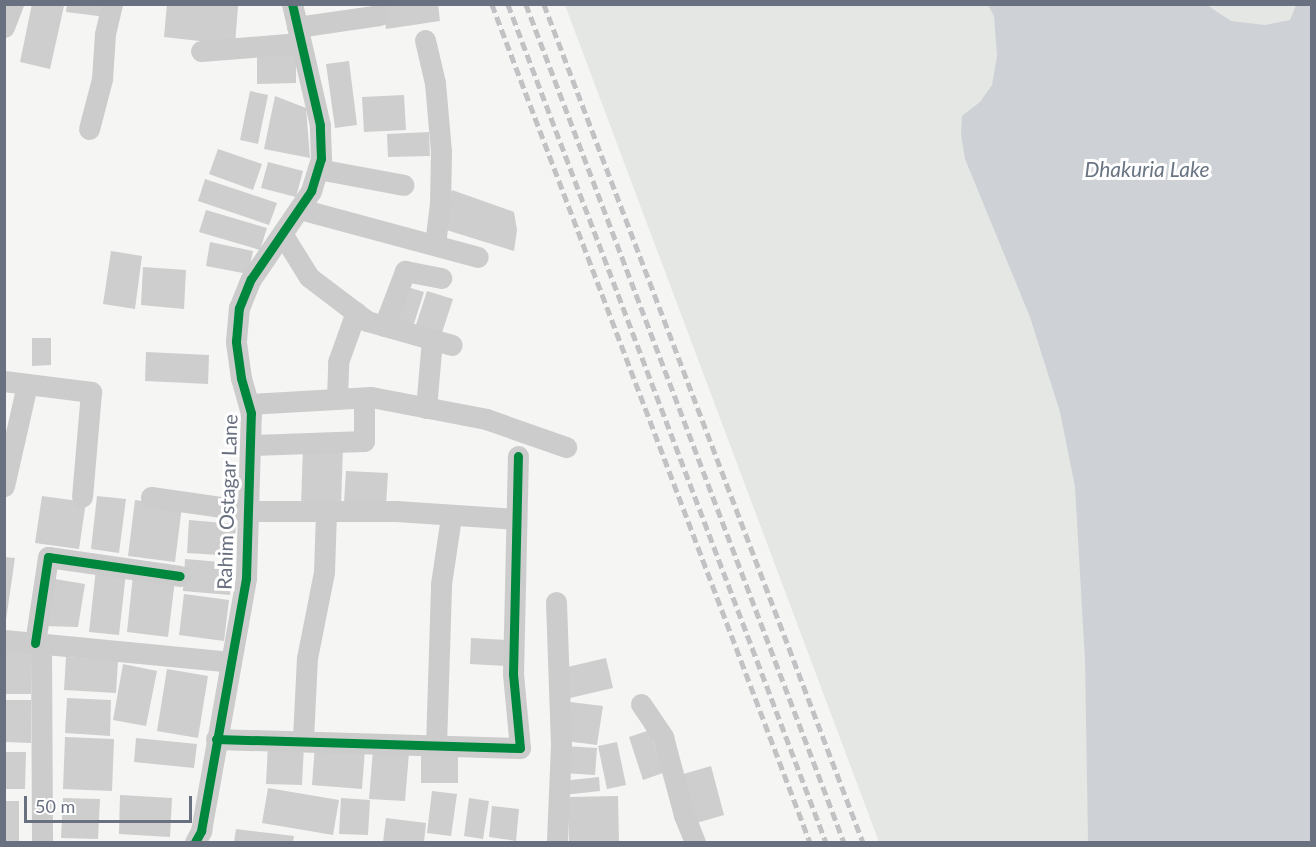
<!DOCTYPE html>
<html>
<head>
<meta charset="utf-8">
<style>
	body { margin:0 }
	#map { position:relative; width:1316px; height:847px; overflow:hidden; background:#f5f5f4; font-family:Lato,sans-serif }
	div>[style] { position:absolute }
	.green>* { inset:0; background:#e4e7e3 }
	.water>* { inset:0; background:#ced2d7 }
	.building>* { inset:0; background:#cececf }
	.street>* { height:21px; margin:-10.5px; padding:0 10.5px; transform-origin:10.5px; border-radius:10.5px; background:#cccccd }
	.rail>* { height:4.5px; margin-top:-2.25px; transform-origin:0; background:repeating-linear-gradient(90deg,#c2c2c4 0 9px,transparent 0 13.5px) }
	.cycleway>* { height:9px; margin:-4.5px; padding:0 4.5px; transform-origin:4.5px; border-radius:4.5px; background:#00873e }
	span { translate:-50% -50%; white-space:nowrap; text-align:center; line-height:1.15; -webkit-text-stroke:6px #fff; paint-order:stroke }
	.street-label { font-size:20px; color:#697080 }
	.water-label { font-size:21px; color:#6a7584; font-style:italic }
	.frame { position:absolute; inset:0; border:6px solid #697080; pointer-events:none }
	.scale { position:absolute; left:24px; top:796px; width:168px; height:27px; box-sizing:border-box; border:3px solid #697080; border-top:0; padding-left:8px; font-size:18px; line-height:21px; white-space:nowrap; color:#697080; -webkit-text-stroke:4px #fff; paint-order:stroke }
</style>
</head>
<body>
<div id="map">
	<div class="green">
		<i style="clip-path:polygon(565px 5px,1311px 5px,1311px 842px,879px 842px)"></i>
	</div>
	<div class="water">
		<i style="clip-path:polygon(988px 5px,1207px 5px,1231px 21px,1265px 25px,1290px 20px,1296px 5px,1311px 5px,1311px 842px,1088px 842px,1085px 661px,1075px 487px,1060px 412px,1030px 317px,965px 159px,961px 135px,962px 116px,980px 102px,992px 85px,997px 56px,994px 16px)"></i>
	</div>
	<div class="building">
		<i style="clip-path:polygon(32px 4px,64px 6px,50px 69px,20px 62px)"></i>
		<i style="clip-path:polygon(67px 4px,107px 4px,106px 17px,66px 12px)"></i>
		<i style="clip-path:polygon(167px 4px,238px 6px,235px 45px,164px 37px)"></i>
		<i style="clip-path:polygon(382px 4px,438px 4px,440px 21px,386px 29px)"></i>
		<i style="clip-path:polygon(296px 50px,296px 83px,257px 84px,257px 51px)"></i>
		<i style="clip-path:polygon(349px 61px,357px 125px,335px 128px,326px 64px)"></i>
		<i style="clip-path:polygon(250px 91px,268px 95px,258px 144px,240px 140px)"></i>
		<i style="clip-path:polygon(404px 95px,406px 130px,364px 132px,362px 97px)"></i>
		<i style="clip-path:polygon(275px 96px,306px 108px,310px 158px,264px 149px)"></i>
		<i style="clip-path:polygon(429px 132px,430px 156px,388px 157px,387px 134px)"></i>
		<i style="clip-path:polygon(218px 149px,262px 164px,253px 190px,209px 174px)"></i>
		<i style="clip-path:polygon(268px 162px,303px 171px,296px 197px,261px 188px)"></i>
		<i style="clip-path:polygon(205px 179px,277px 203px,269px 225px,198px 201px)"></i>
		<i style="clip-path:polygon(452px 190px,514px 212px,517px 230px,514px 251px,440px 228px)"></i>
		<i style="clip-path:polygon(206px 210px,267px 228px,260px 250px,199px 232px)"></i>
		<i style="clip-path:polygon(210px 242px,253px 251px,248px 274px,206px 266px)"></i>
		<i style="clip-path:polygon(111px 251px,142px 256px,135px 309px,103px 304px)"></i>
		<i style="clip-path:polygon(143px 267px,186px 270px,184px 309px,141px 305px)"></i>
		<i style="clip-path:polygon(404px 286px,424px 292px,413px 327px,393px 321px)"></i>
		<i style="clip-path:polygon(427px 291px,453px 299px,441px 336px,415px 328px)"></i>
		<i style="clip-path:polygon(32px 338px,51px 338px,51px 365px,32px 366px)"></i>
		<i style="clip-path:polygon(146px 352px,209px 355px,208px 384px,145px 381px)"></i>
		<i style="clip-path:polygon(303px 446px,343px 447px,341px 507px,301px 506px)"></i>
		<i style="clip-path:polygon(346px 471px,388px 473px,386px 505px,344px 503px)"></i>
		<i style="clip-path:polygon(42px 496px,86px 502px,79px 549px,35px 543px)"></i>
		<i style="clip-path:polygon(97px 496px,126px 499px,119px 553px,91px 549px)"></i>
		<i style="clip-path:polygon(135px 500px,182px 506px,175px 562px,128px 556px)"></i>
		<i style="clip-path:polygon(189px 520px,236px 524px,234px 556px,187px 553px)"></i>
		<i style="clip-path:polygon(4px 557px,15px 558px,6px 620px,4px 620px)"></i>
		<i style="clip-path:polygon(185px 559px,233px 563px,230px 595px,183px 591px)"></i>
		<i style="clip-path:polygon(96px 569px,126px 573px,119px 635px,89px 632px)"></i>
		<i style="clip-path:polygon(133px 575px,175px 580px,168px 637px,127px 632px)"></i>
		<i style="clip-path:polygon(49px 578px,85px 584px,78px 627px,42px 626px)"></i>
		<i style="clip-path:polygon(184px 594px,229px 600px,224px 641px,179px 635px)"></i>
		<i style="clip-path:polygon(471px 638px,507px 640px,506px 666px,470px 664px)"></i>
		<i style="clip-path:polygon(4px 650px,31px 650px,31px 694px,4px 694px)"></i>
		<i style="clip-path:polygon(66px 657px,118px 661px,116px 693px,64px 690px)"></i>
		<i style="clip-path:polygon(606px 658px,613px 688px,570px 698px,563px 668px)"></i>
		<i style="clip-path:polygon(123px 664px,157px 671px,146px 726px,113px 720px)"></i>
		<i style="clip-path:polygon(167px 669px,208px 676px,198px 738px,157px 731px)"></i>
		<i style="clip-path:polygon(67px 698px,111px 700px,110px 736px,65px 733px)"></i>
		<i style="clip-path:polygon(4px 700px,31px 700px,31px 743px,4px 742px)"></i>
		<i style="clip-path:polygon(570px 702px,603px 706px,597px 745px,565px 741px)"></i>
		<i style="clip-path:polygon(650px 730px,663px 773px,643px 780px,629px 737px)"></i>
		<i style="clip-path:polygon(65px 737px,114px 739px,112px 791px,63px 789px)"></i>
		<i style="clip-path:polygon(136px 738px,197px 744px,194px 768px,134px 762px)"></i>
		<i style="clip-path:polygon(617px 742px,626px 785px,607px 789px,598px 746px)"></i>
		<i style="clip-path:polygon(268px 744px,304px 745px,302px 785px,266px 784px)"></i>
		<i style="clip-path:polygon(315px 745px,365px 749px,362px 789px,312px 785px)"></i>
		<i style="clip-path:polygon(565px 746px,597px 748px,595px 775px,563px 773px)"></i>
		<i style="clip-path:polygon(373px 750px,409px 753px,405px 801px,369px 799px)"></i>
		<i style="clip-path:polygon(421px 751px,458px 751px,458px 783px,421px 783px)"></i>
		<i style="clip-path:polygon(4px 752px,26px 752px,25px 789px,4px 789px)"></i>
		<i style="clip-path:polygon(711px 766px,724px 815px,693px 824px,680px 775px)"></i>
		<i style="clip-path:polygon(599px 777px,600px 791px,564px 795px,562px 781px)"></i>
		<i style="clip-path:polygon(268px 788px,339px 800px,333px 835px,262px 823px)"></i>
		<i style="clip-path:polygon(432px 791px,457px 794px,451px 836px,427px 833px)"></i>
		<i style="clip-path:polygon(120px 795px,172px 798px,170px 837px,119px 834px)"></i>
		<i style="clip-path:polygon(618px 796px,619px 842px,569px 842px,568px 797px)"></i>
		<i style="clip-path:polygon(63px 798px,100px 799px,98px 839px,61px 838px)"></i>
		<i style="clip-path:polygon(341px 798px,370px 800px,368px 835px,339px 834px)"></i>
		<i style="clip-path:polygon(469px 798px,489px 801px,483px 839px,464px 836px)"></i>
		<i style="clip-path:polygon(4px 801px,19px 801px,19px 842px,4px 842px)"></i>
		<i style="clip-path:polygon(492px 806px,519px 809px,516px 841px,489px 837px)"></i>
		<i style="clip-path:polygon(386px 818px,426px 823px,424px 842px,383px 842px)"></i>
		<i style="clip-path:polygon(236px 829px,294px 836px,293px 842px,234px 842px)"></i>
	</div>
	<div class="street">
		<i style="left:4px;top:27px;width:25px;rotate:-69deg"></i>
		<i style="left:297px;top:27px;width:83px;rotate:-8.3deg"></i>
		<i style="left:425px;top:40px;width:44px;rotate:76.9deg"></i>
		<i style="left:435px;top:83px;width:69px;rotate:85deg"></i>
		<i style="left:441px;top:152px;width:51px;rotate:91.1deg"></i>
		<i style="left:440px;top:203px;width:42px;rotate:96.8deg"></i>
		<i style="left:201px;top:51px;width:99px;rotate:-4.6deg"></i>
		<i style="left:89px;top:129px;width:52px;rotate:-75.4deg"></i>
		<i style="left:102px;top:79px;width:45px;rotate:-86.2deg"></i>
		<i style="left:105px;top:34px;width:31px;rotate:-77deg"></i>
		<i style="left:318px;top:169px;width:87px;rotate:10.5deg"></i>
		<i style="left:300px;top:209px;width:184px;rotate:15.1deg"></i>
		<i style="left:283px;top:235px;width:49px;rotate:58.2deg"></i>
		<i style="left:309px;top:277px;width:73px;rotate:37.2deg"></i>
		<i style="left:367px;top:321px;width:88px;rotate:15.8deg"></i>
		<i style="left:384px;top:326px;width:59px;rotate:-69.1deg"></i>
		<i style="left:405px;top:271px;width:37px;rotate:11deg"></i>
		<i style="left:4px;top:381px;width:88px;rotate:7.2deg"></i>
		<i style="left:91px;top:392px;width:105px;rotate:94.9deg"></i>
		<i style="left:337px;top:399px;width:37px;rotate:-88deg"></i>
		<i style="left:338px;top:362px;width:53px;rotate:-70.2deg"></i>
		<i style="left:249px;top:404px;width:122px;rotate:-3.3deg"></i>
		<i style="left:371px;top:397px;width:117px;rotate:10.8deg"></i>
		<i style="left:486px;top:419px;width:85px;rotate:19.3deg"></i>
		<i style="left:426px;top:408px;width:69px;rotate:-85deg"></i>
		<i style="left:251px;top:445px;width:113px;rotate:-2deg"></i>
		<i style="left:364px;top:441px;width:43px;rotate:-90deg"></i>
		<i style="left:4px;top:486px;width:104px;rotate:-77.2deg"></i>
		<i style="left:151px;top:497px;width:98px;rotate:8.2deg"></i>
		<i style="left:248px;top:511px;width:148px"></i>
		<i style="left:396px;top:511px;width:120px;rotate:3.8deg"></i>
		<i style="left:556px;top:602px;width:143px;rotate:88deg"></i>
		<i style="left:561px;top:745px;width:97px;rotate:92.4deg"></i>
		<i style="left:4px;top:640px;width:228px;rotate:5.5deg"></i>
		<i style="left:35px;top:643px;width:87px;rotate:-81.4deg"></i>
		<i style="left:48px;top:557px;width:133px;rotate:8.2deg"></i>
		<i style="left:41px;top:644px;width:198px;rotate:89.7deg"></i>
		<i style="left:641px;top:704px;width:40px;rotate:56deg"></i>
		<i style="left:663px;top:737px;width:81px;rotate:74.9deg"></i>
		<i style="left:684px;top:815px;width:29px;rotate:68deg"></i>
		<i style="left:216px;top:739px;width:304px;rotate:1.7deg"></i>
		<i style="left:520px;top:748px;width:74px;rotate:-95.4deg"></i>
		<i style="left:513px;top:674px;width:218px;rotate:-88.7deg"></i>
		<i style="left:303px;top:739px;width:81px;rotate:-87.2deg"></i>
		<i style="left:307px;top:658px;width:88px;rotate:-78.8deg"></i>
		<i style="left:324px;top:572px;width:61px;rotate:-88.1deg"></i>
		<i style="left:436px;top:746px;width:162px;rotate:-88.2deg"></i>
		<i style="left:441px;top:584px;width:68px;rotate:-81.5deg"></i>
		<i style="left:195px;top:842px;width:13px;rotate:-61deg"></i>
		<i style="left:201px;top:831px;width:257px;rotate:-79.9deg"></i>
		<i style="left:246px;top:578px;width:165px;rotate:-88.3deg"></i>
		<i style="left:251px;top:413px;width:36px;rotate:-106deg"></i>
		<i style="left:241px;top:378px;width:37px;rotate:-98deg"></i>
		<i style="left:236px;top:341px;width:33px;rotate:-85deg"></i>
		<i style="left:239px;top:308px;width:31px;rotate:-68deg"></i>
		<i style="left:251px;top:279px;width:107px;rotate:-55.7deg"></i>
		<i style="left:311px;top:191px;width:34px;rotate:-73deg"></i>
		<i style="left:321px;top:159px;width:34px;rotate:-92deg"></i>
		<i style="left:320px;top:125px;width:124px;rotate:-103deg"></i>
	</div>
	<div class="rail">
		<i style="left:492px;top:4px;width:896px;rotate:69.22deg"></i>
		<i style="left:508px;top:4px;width:896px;rotate:69.22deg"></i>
		<i style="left:526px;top:4px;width:896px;rotate:69.22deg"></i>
		<i style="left:544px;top:4px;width:897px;rotate:69.16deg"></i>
	</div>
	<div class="cycleway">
		<i style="left:35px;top:643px;width:87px;rotate:-81.4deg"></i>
		<i style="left:48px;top:557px;width:133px;rotate:8.2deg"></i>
		<i style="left:216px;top:739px;width:304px;rotate:1.7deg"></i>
		<i style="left:520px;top:748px;width:74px;rotate:-95.4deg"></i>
		<i style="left:513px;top:674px;width:218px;rotate:-88.7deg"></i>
		<i style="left:195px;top:842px;width:13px;rotate:-61deg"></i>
		<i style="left:201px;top:831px;width:257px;rotate:-79.9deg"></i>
		<i style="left:246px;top:578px;width:165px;rotate:-88.3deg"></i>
		<i style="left:251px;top:413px;width:36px;rotate:-106deg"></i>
		<i style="left:241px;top:378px;width:37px;rotate:-98deg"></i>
		<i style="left:236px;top:341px;width:33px;rotate:-85deg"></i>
		<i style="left:239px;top:308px;width:31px;rotate:-68deg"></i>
		<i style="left:251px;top:279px;width:107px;rotate:-55.7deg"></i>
		<i style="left:311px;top:191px;width:34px;rotate:-73deg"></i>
		<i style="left:321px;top:159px;width:34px;rotate:-92deg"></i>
		<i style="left:320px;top:125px;width:124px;rotate:-103deg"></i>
	</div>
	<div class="street-label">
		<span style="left:227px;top:502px;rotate:-88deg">Rahim Ostagar Lane</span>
	</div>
	<div class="water-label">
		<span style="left:1147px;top:169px">Dhakuria Lake</span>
	</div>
	<div class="frame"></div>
	<div class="scale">50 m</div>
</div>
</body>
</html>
